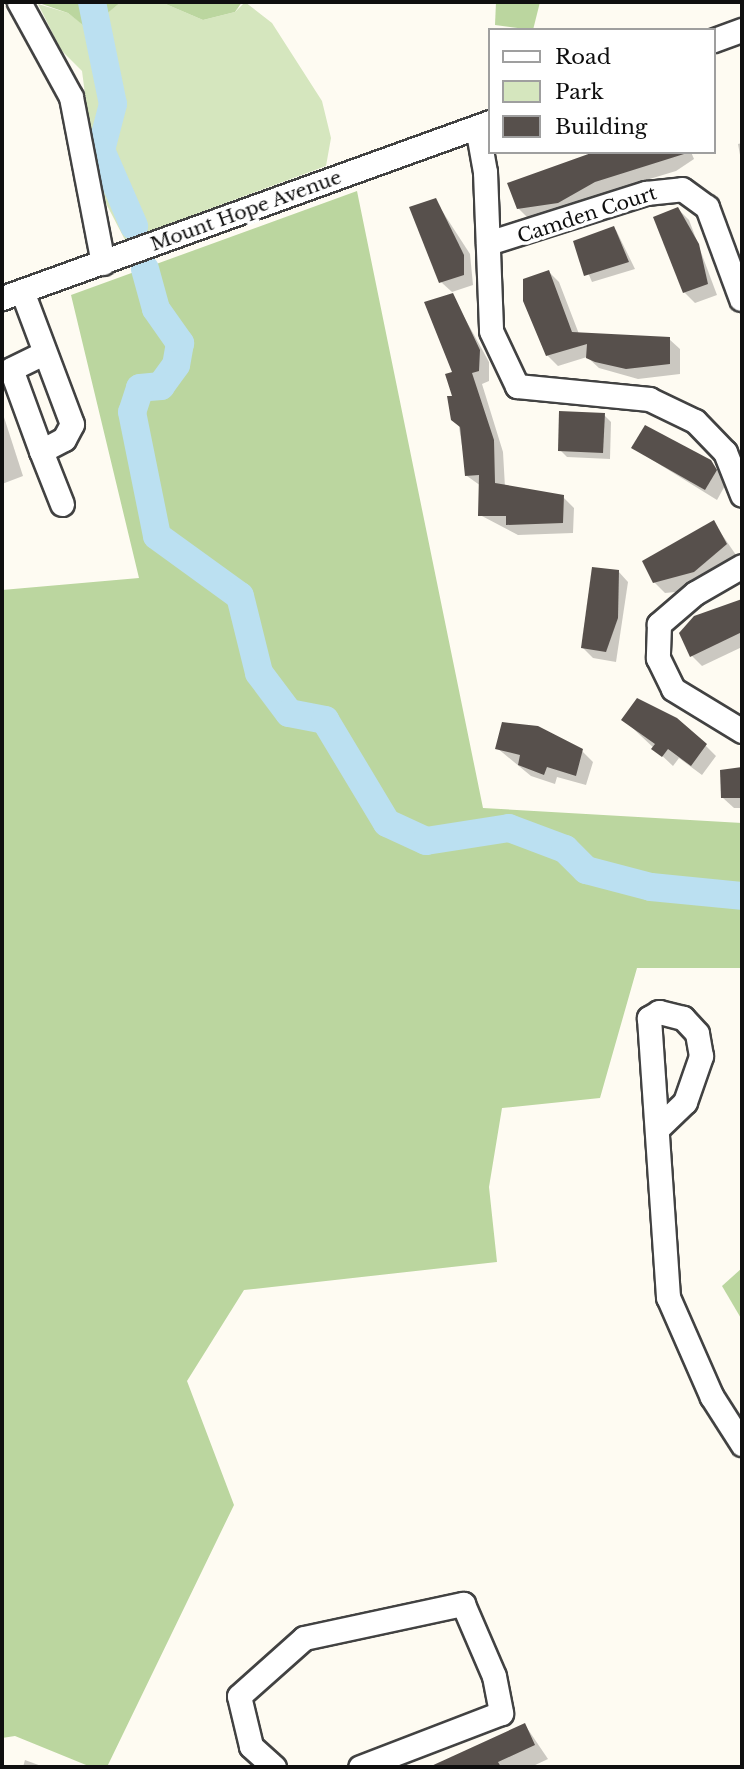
<!DOCTYPE html>
<html>
<head>
<meta charset="utf-8">
<style>
	body { margin:0 }
	#map { position:relative; width:744px; height:1769px; overflow:hidden; background:#fefbf2; font-family:"Libre Baskerville",serif }
	div>[style] { position:absolute }
	.green>* { inset:0; background:#d5e6be }
	.forest>* { inset:0; background:#bbd69f }
	.shadow>* { inset:0; background:#0003 }
	.river>* { height:28px; margin:-14px; padding:0 14px; transform-origin:14px; border-radius:14px; background:#bbe0f1 }
	.building>* { inset:0; background:#57504c }
	.roads { filter:drop-shadow(2px 0 #424242) drop-shadow(-2px 0 #424242) drop-shadow(0 2px #424242) drop-shadow(0 -2px #424242) }
	.minor>* { height:23px; margin:-11.5px; padding:0 11.5px; transform-origin:11.5px; border-radius:11.5px; background:#fff }
	span { translate:-50% -50%; white-space:nowrap; text-align:center; line-height:1.15; -webkit-text-stroke:7px #fff; paint-order:stroke }
	.street-label { font-size:19px; color:#0f0f0f }
	.frame { position:absolute; inset:0; border:4px solid #0f0f0f; pointer-events:none }
	.legend { position:absolute; left:488px; top:28px; width:228px; height:126px; box-sizing:border-box; background:#fff; border:2px solid #9f9f9f; margin:0; padding:9px 12px; list-style:none; font-size:21px; color:#0f0f0f }
	.legend li { display:flex; align-items:center; gap:14px; height:35px }
	.legend b { width:35px; border:2px solid #9f9f9f }
</style>
</head>
<body>
<div id="map">
	<div class="green">
		<i style="clip-path:polygon(121px 2px,161px 2px,203px 20px,235px 12px,245px 2px,272px 23px,322px 101px,331px 138px,326px 166px,125px 240px,97px 186px,82px 71px,61px 50px,38px 4px,68px 13px,88px 28px)"></i>
	</div>
	<div class="forest">
		<i style="clip-path:polygon(36px 2px,121px 2px,88px 29px,68px 13px)"></i>
		<i style="clip-path:polygon(161px 2px,242px 2px,235px 12px,203px 20px)"></i>
		<i style="clip-path:polygon(496px 2px,540px 2px,533px 30px,495px 25px)"></i>
		<i style="clip-path:polygon(357px 191px,483px 808px,742px 823px,742px 968px,637px 968px,600px 1098px,502px 1108px,489px 1187px,497px 1262px,244px 1290px,187px 1381px,234px 1505px,107px 1767px,91px 1767px,15px 1736px,2px 1738px,2px 590px,139px 578px,71px 295px)"></i>
		<i style="clip-path:polygon(742px 1268px,742px 1320px,722px 1286px)"></i>
	</div>
	<div class="shadow">
		<i style="clip-path:polygon(742px 143px,742px 166px,738px 144px)"></i>
		<i style="clip-path:polygon(598px 152px,691px 152px,694px 159px,676px 171px,597px 195px,569px 213px,529px 219px,518px 208px)"></i>
		<i style="clip-path:polygon(435px 200px,470px 254px,473px 285px,452px 292px,441px 282px)"></i>
		<i style="clip-path:polygon(678px 209px,689px 220px,717px 295px,695px 303px,684px 292px)"></i>
		<i style="clip-path:polygon(616px 230px,635px 269px,592px 282px,575px 242px)"></i>
		<i style="clip-path:polygon(549px 272px,559px 282px,579px 334px,669px 339px,680px 349px,680px 374px,638px 379px,599px 368px,587px 357px,558px 366px,547px 355px)"></i>
		<i style="clip-path:polygon(452px 295px,489px 362px,489px 381px,482px 384px,503px 452px,505px 487px,563px 497px,574px 508px,573px 533px,518px 535px,480px 515px,481px 486px,467px 476px,454px 397px)"></i>
		<i style="clip-path:polygon(2px 411px,23px 476px,2px 484px)"></i>
		<i style="clip-path:polygon(604px 415px,611px 422px,610px 459px,567px 457px,560px 450px)"></i>
		<i style="clip-path:polygon(633px 448px,710px 461px,727px 482px,717px 500px)"></i>
		<i style="clip-path:polygon(714px 523px,736px 555px,686px 591px,665px 593px,654px 582px)"></i>
		<i style="clip-path:polygon(618px 571px,628px 582px,616px 662px,593px 658px,582px 647px)"></i>
		<i style="clip-path:polygon(742px 602px,742px 647px,702px 666px,692px 656px,695px 618px)"></i>
		<i style="clip-path:polygon(624px 720px,705px 745px,716px 756px,702px 775px,679px 758px,673px 766px)"></i>
		<i style="clip-path:polygon(497px 748px,582px 751px,593px 762px,586px 785px,557px 777px,555px 784px,531px 776px)"></i>
		<i style="clip-path:polygon(742px 771px,742px 808px,734px 808px,723px 798px,722px 772px)"></i>
		<i style="clip-path:polygon(525px 1725px,548px 1759px,531px 1767px,433px 1767px)"></i>
		<i style="clip-path:polygon(25px 1760px,44px 1767px,23px 1767px)"></i>
	</div>
	<div class="river">
		<i style="left:92px;top:2px;width:104px;rotate:78.4deg"></i>
		<i style="left:113px;top:104px;width:48px;rotate:104.6deg"></i>
		<i style="left:101px;top:150px;width:83px;rotate:66.5deg"></i>
		<i style="left:145px;top:269px;width:41px;rotate:74.6deg"></i>
		<i style="left:156px;top:309px;width:42px;rotate:54.8deg"></i>
		<i style="left:180px;top:343px;width:22px;rotate:100deg"></i>
		<i style="left:176px;top:365px;width:26px;rotate:126deg"></i>
		<i style="left:161px;top:386px;width:21px;rotate:175deg"></i>
		<i style="left:140px;top:388px;width:25px;rotate:108deg"></i>
		<i style="left:132px;top:412px;width:126px;rotate:78.6deg"></i>
		<i style="left:157px;top:536px;width:102px;rotate:35.9deg"></i>
		<i style="left:240px;top:596px;width:79px;rotate:76.1deg"></i>
		<i style="left:259px;top:673px;width:50px;rotate:53.1deg"></i>
		<i style="left:289px;top:713px;width:37px;rotate:11deg"></i>
		<i style="left:325px;top:720px;width:120px;rotate:59deg"></i>
		<i style="left:387px;top:823px;width:43px;rotate:24.8deg"></i>
		<i style="left:426px;top:841px;width:84px;rotate:-8.9deg"></i>
		<i style="left:509px;top:828px;width:60px;rotate:20.6deg"></i>
		<i style="left:565px;top:849px;width:30px;rotate:45deg"></i>
		<i style="left:586px;top:870px;width:67px;rotate:14.7deg"></i>
		<i style="left:651px;top:887px;width:91px;rotate:5.6deg"></i>
	</div>
	<div class="building">
		<i style="clip-path:polygon(594px 152px,684px 154px,595px 182px,558px 203px,517px 209px,507px 183px)"></i>
		<i style="clip-path:polygon(436px 198px,464px 255px,464px 275px,439px 283px,409px 207px)"></i>
		<i style="clip-path:polygon(678px 207px,699px 244px,708px 284px,683px 293px,653px 217px)"></i>
		<i style="clip-path:polygon(614px 226px,629px 262px,584px 276px,573px 241px)"></i>
		<i style="clip-path:polygon(549px 270px,572px 332px,670px 337px,670px 364px,626px 369px,595px 362px,586px 358px,587px 344px,546px 356px,523px 301px,523px 279px)"></i>
		<i style="clip-path:polygon(453px 293px,480px 350px,479px 371px,472px 373px,494px 440px,495px 483px,564px 495px,563px 523px,506px 525px,506px 516px,478px 516px,479px 475px,465px 476px,460px 427px,451px 420px,447px 396px,452px 396px,445px 374px,452px 372px,424px 302px)"></i>
		<i style="clip-path:polygon(559px 411px,605px 413px,603px 453px,558px 451px)"></i>
		<i style="clip-path:polygon(645px 425px,711px 460px,717px 470px,705px 490px,631px 448px)"></i>
		<i style="clip-path:polygon(714px 520px,727px 544px,694px 572px,653px 583px,642px 561px)"></i>
		<i style="clip-path:polygon(592px 567px,619px 570px,618px 618px,606px 652px,581px 648px)"></i>
		<i style="clip-path:polygon(742px 599px,742px 632px,690px 657px,679px 633px,694px 616px)"></i>
		<i style="clip-path:polygon(637px 698px,677px 718px,707px 744px,691px 766px,668px 749px,662px 757px,651px 749px,655px 744px,621px 720px)"></i>
		<i style="clip-path:polygon(502px 722px,538px 726px,583px 749px,576px 776px,547px 767px,544px 775px,518px 765px,520px 755px,495px 749px)"></i>
		<i style="clip-path:polygon(742px 767px,742px 798px,721px 798px,720px 770px)"></i>
		<i style="clip-path:polygon(525px 1723px,535px 1745px,498px 1762px,501px 1767px,429px 1767px)"></i>
	</div>
	<div class="roads">
		<div class="minor">
			<i style="left:19px;top:2px;width:108px;rotate:61.3deg"></i>
			<i style="left:71px;top:97px;width:169px;rotate:79.1deg"></i>
			<i style="left:714px;top:40px;width:30px;rotate:-20deg"></i>
			<i style="left:477px;top:127px;width:46px;rotate:79.9deg"></i>
			<i style="left:485px;top:172px;width:159px;rotate:87.8deg"></i>
			<i style="left:491px;top:331px;width:61px;rotate:64.7deg"></i>
			<i style="left:517px;top:386px;width:133px;rotate:5.6deg"></i>
			<i style="left:649px;top:399px;width:51px;rotate:25.6deg"></i>
			<i style="left:695px;top:421px;width:43px;rotate:45.9deg"></i>
			<i style="left:725px;top:452px;width:46px;rotate:68.4deg"></i>
			<i style="left:488px;top:243px;width:166px;rotate:-17.6deg"></i>
			<i style="left:646px;top:193px;width:36px;rotate:-6deg"></i>
			<i style="left:682px;top:189px;width:31px;rotate:36deg"></i>
			<i style="left:707px;top:207px;width:98px;rotate:69.7deg"></i>
			<i style="left:22px;top:291px;width:142px;rotate:69.4deg"></i>
			<i style="left:72px;top:424px;width:17px;rotate:118deg"></i>
			<i style="left:64px;top:439px;width:26px;rotate:152deg"></i>
			<i style="left:41px;top:451px;width:57px;rotate:68.4deg"></i>
			<i style="left:2px;top:298px;width:519px;rotate:-19.83deg"></i>
			<i style="left:41px;top:451px;width:87px;rotate:-110.1deg"></i>
			<i style="left:11px;top:369px;width:37px;rotate:-26deg"></i>
			<i style="left:742px;top:566px;width:54px;rotate:150.1deg"></i>
			<i style="left:695px;top:593px;width:48px;rotate:139.3deg"></i>
			<i style="left:659px;top:624px;width:34px;rotate:92deg"></i>
			<i style="left:658px;top:658px;width:34px;rotate:64deg"></i>
			<i style="left:673px;top:689px;width:81px;rotate:31.3deg"></i>
			<i style="left:657px;top:1129px;width:39px;rotate:-44deg"></i>
			<i style="left:685px;top:1102px;width:49px;rotate:-70.8deg"></i>
			<i style="left:701px;top:1056px;width:23px;rotate:-100deg"></i>
			<i style="left:697px;top:1033px;width:21px;rotate:-133deg"></i>
			<i style="left:683px;top:1018px;width:25px;rotate:-166deg"></i>
			<i style="left:659px;top:1012px;width:12px;rotate:149deg"></i>
			<i style="left:649px;top:1018px;width:280px;rotate:86.1deg"></i>
			<i style="left:668px;top:1297px;width:109px;rotate:66.3deg"></i>
			<i style="left:712px;top:1397px;width:56px;rotate:57.4deg"></i>
			<i style="left:274px;top:1767px;width:31px;rotate:-138deg"></i>
			<i style="left:251px;top:1746px;width:51px;rotate:-103.5deg"></i>
			<i style="left:239px;top:1696px;width:87px;rotate:-41.7deg"></i>
			<i style="left:304px;top:1638px;width:163px;rotate:-12.1deg"></i>
			<i style="left:463px;top:1604px;width:78px;rotate:66.7deg"></i>
			<i style="left:494px;top:1676px;width:38px;rotate:79deg"></i>
			<i style="left:501px;top:1713px;width:151px;rotate:159deg"></i>
		</div>
	</div>
	<div class="street-label">
		<span style="left:246px;top:211px;rotate:-20deg">Mount Hope Avenue</span>
		<span style="left:587px;top:215px;rotate:-18deg">Camden Court</span>
	</div>
	<div class="frame"></div>
	<ul class="legend">
	<li><b style="height:9px;background:#fff"></b>Road</li>
	<li><b style="height:19px;background:#d5e6be"></b>Park</li>
	<li><b style="height:19px;background:#57504c"></b>Building</li>
	</ul>
</div>
</body>
</html>
